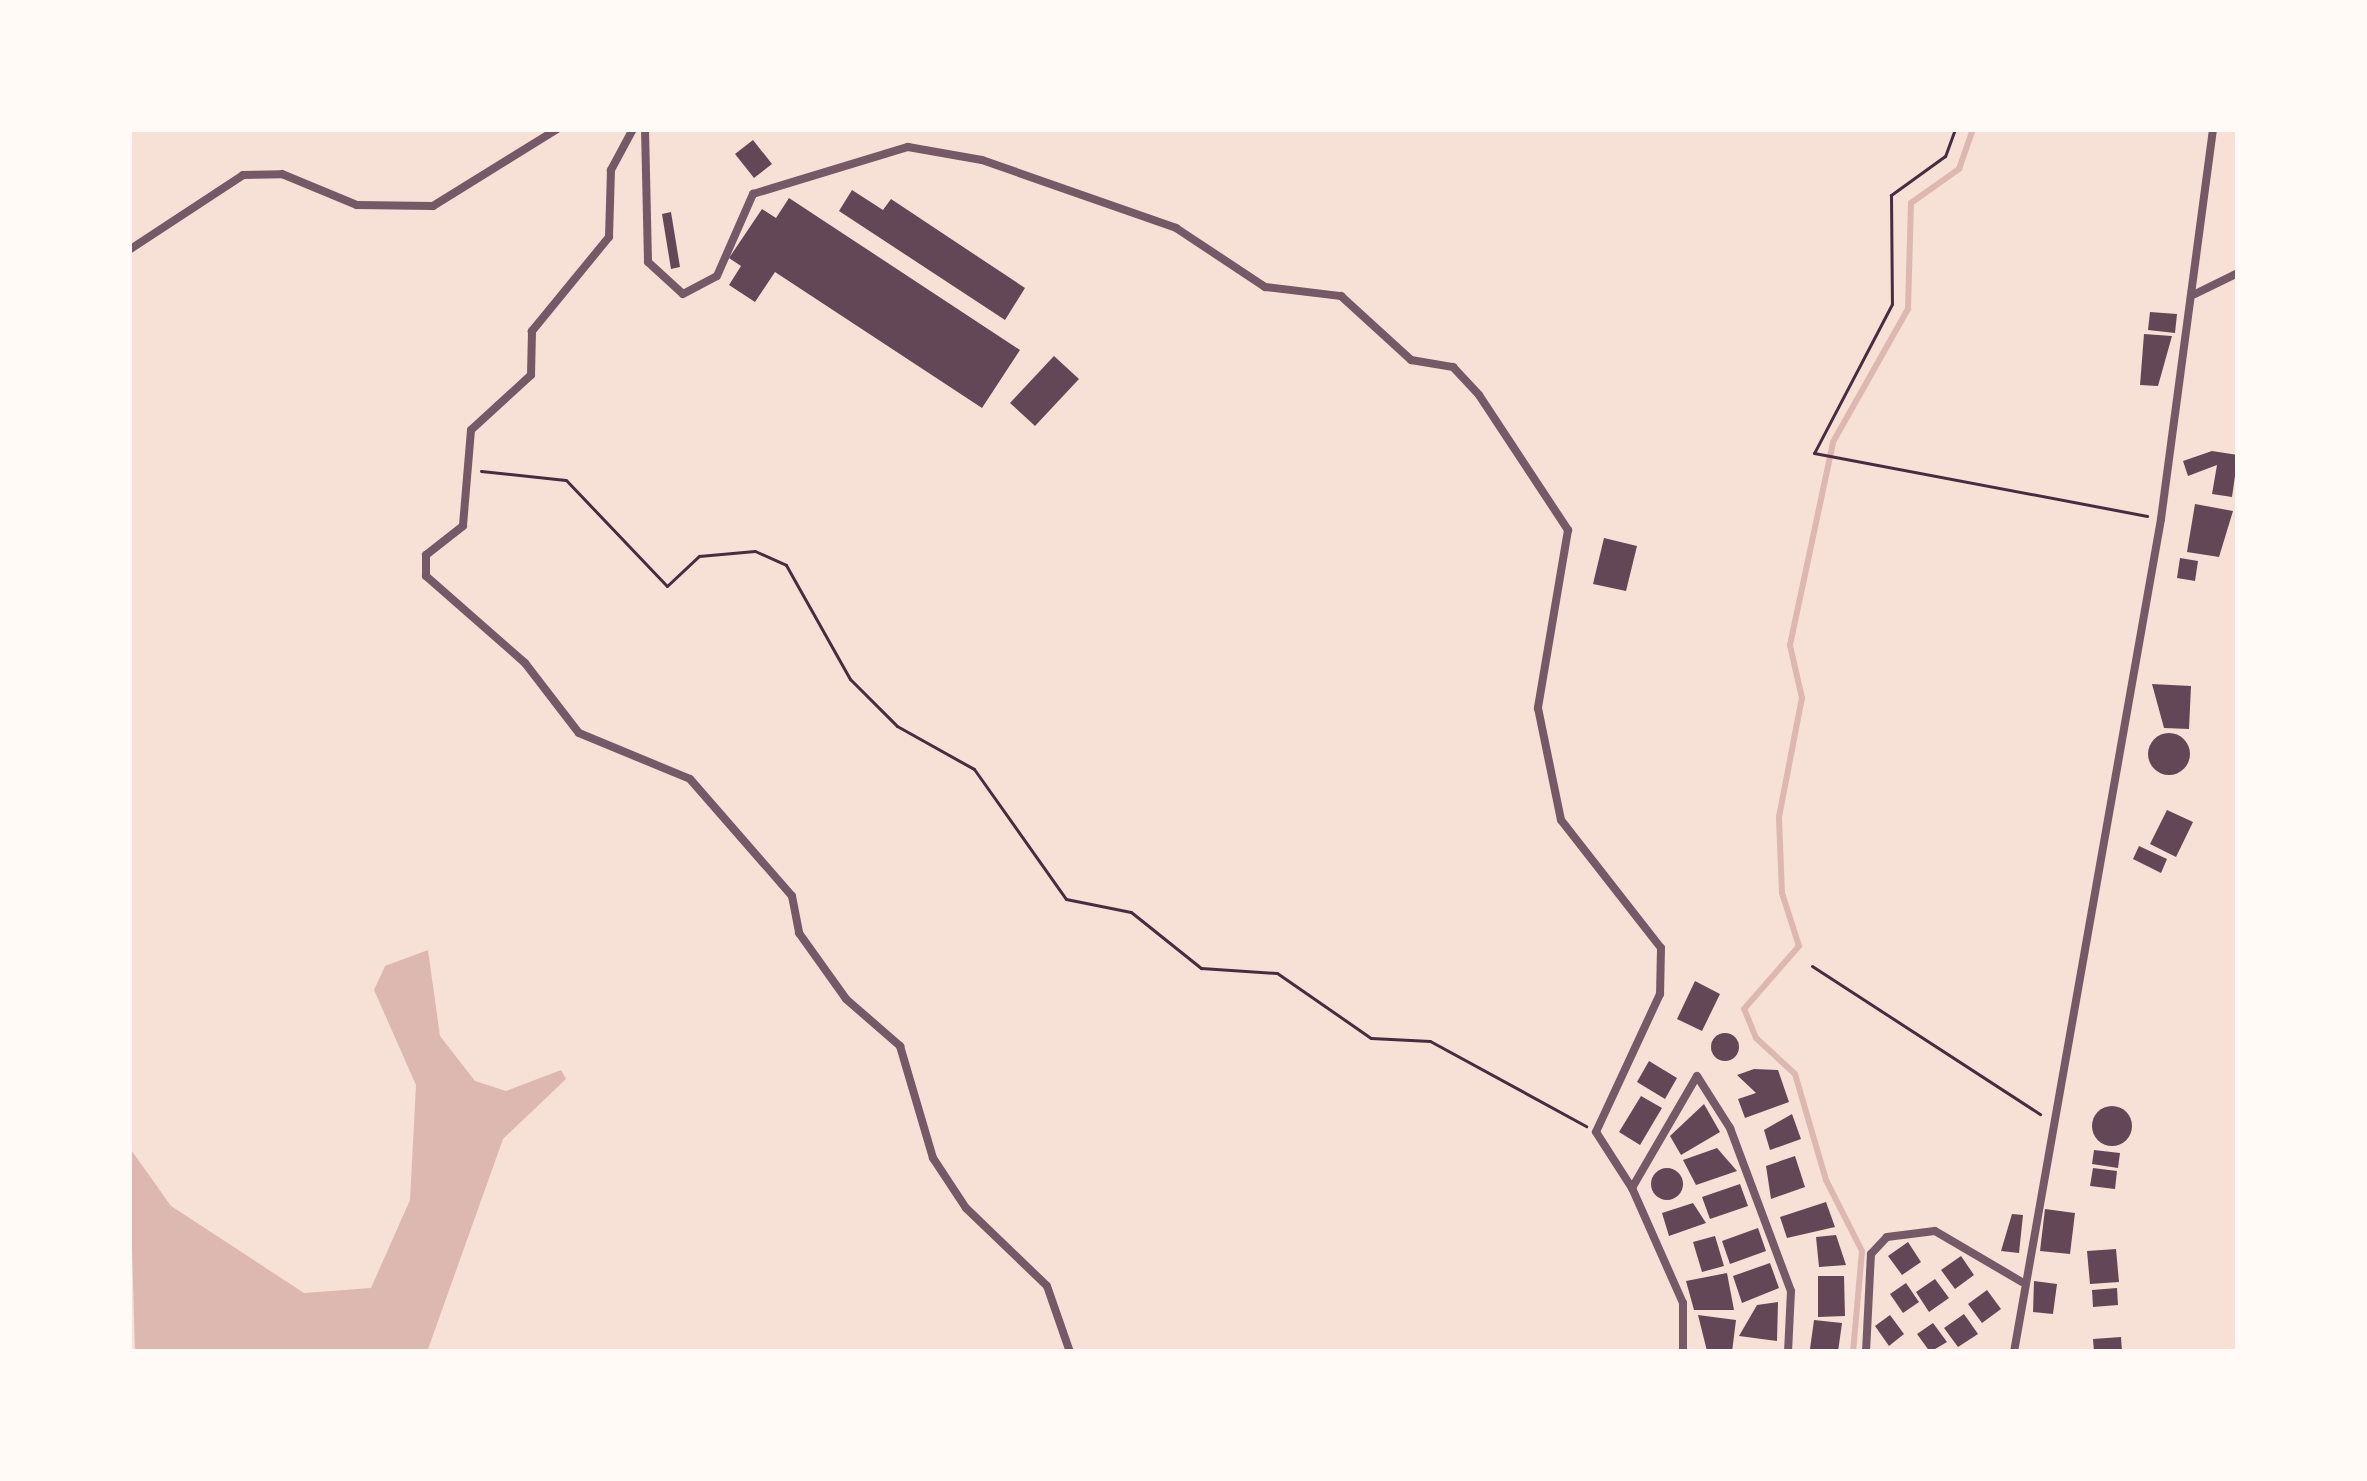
<!DOCTYPE html>
<html>
<head>
<meta charset="utf-8">
<style>
	body { margin:0 }
	#map { position:relative; width:2367px; height:1481px; overflow:hidden; background:#f7e1d7; font-family:"IBM Plex Sans",sans-serif }
	div>[style] { position:absolute }
	.water>* { inset:0; background:#dcb8b0 }
	.stream>* { height:6px; margin:-3px; padding:0 3px; transform-origin:3px; border-radius:3px; background:#dcb8b0 }
	.building>* { inset:0; background:#644757 }
	.round { border-radius:50% }
	.path>* { height:3px; margin:-1.5px; padding:0 1.5px; transform-origin:1.5px; border-radius:1.5px; background:#4a2c40 }
	.minor>* { height:8px; margin:-4px; padding:0 4px; transform-origin:4px; border-radius:4px; background:#755966 }
	span { translate:-50% -50%; white-space:nowrap; text-align:center; line-height:1.15; -webkit-text-stroke:10px #fffaf5; paint-order:stroke }
	.frame { position:absolute; inset:0; border:132px solid #fffaf5; pointer-events:none }
</style>
</head>
<body>
<div id="map">
	<div class="water">
		<i style="clip-path:polygon(428px 950px,440px 1036px,475px 1081px,506px 1091px,561px 1070px,566px 1079px,503px 1139px,427px 1352px,135px 1352px,129px 1147px,171px 1206px,304px 1293px,371px 1288px,410px 1200px,416px 1085px,374px 990px,385px 966px)"></i>
	</div>
	<div class="stream">
		<i style="left:1853px;top:1352px;width:101px;rotate:-84.9deg"></i>
		<i style="left:1862px;top:1251px;width:80px;rotate:-116.9deg"></i>
		<i style="left:1826px;top:1180px;width:110px;rotate:-106.3deg"></i>
		<i style="left:1795px;top:1074px;width:53px;rotate:-137.3deg"></i>
		<i style="left:1756px;top:1038px;width:31px;rotate:-112deg"></i>
		<i style="left:1744px;top:1009px;width:84px;rotate:-48.9deg"></i>
		<i style="left:1799px;top:946px;width:56px;rotate:-107.8deg"></i>
		<i style="left:1782px;top:893px;width:76px;rotate:-92.3deg"></i>
		<i style="left:1779px;top:817px;width:121px;rotate:-79.1deg"></i>
		<i style="left:1802px;top:698px;width:54px;rotate:-102.8deg"></i>
		<i style="left:1790px;top:645px;width:208px;rotate:-78deg"></i>
		<i style="left:1833px;top:442px;width:153px;rotate:-60.6deg"></i>
		<i style="left:1908px;top:309px;width:106px;rotate:-88.4deg"></i>
		<i style="left:1911px;top:203px;width:59px;rotate:-35.3deg"></i>
		<i style="left:1959px;top:169px;width:42px;rotate:-70.7deg"></i>
	</div>
	<div class="building">
		<i style="clip-path:polygon(753px 140px,772px 164px,754px 178px,735px 154px)"></i>
		<i style="clip-path:polygon(852px 190px,883px 210px,891px 199px,1025px 288px,1005px 320px,839px 211px)"></i>
		<i style="clip-path:polygon(789px 198px,1020px 350px,982px 408px,775px 272px,755px 302px,729px 285px,741px 266px,729px 258px,762px 209px,776px 218px)"></i>
		<i style="clip-path:polygon(671px 212px,680px 267px,671px 269px,662px 214px)"></i>
		<i style="clip-path:polygon(2150px 312px,2177px 314px,2175px 333px,2148px 330px)"></i>
		<i style="clip-path:polygon(2144px 334px,2172px 336px,2158px 386px,2140px 385px)"></i>
		<i style="clip-path:polygon(1054px 356px,1079px 379px,1035px 426px,1010px 403px)"></i>
		<i style="clip-path:polygon(2212px 451px,2238px 455px,2232px 497px,2212px 494px,2217px 465px,2188px 476px,2183px 461px)"></i>
		<i style="clip-path:polygon(2195px 504px,2233px 511px,2219px 557px,2187px 552px)"></i>
		<i style="clip-path:polygon(1604px 538px,1637px 546px,1626px 591px,1593px 584px)"></i>
		<i style="clip-path:polygon(2180px 558px,2198px 561px,2195px 581px,2177px 578px)"></i>
		<i style="clip-path:polygon(2152px 684px,2191px 686px,2189px 729px,2164px 728px)"></i>
		<i class="round" style="left:2148px;top:733px;width:42px;height:42px"></i>
		<i style="clip-path:polygon(2167px 810px,2193px 822px,2176px 857px,2150px 844px)"></i>
		<i style="clip-path:polygon(2139px 846px,2167px 859px,2161px 873px,2133px 859px)"></i>
		<i style="clip-path:polygon(1695px 981px,1720px 994px,1702px 1031px,1677px 1019px)"></i>
		<i class="round" style="left:1711px;top:1033px;width:28px;height:28px"></i>
		<i style="clip-path:polygon(1649px 1061px,1677px 1078px,1665px 1099px,1637px 1082px)"></i>
		<i style="clip-path:polygon(1754px 1069px,1778px 1070px,1789px 1102px,1745px 1118px,1738px 1099px,1756px 1093px,1737px 1075px)"></i>
		<i style="clip-path:polygon(1641px 1096px,1662px 1108px,1640px 1145px,1619px 1132px)"></i>
		<i style="clip-path:polygon(1704px 1104px,1720px 1132px,1681px 1155px,1670px 1136px)"></i>
		<i class="round" style="left:2092px;top:1106px;width:40px;height:40px"></i>
		<i style="clip-path:polygon(1792px 1114px,1801px 1139px,1770px 1150px,1764px 1130px)"></i>
		<i style="clip-path:polygon(1717px 1148px,1737px 1171px,1696px 1185px,1683px 1160px)"></i>
		<i style="clip-path:polygon(2094px 1150px,2120px 1153px,2118px 1168px,2092px 1164px)"></i>
		<i style="clip-path:polygon(1795px 1156px,1805px 1187px,1771px 1199px,1766px 1166px)"></i>
		<i style="clip-path:polygon(2093px 1168px,2117px 1171px,2115px 1189px,2090px 1186px)"></i>
		<i class="round" style="left:1651px;top:1168px;width:32px;height:32px"></i>
		<i style="clip-path:polygon(1740px 1184px,1748px 1206px,1710px 1219px,1702px 1197px)"></i>
		<i style="clip-path:polygon(1826px 1202px,1835px 1227px,1787px 1238px,1780px 1217px)"></i>
		<i style="clip-path:polygon(1693px 1203px,1706px 1223px,1669px 1236px,1662px 1213px)"></i>
		<i style="clip-path:polygon(2045px 1209px,2075px 1213px,2070px 1254px,2040px 1251px)"></i>
		<i style="clip-path:polygon(2012px 1214px,2023px 1215px,2019px 1253px,2001px 1251px)"></i>
		<i style="clip-path:polygon(1758px 1228px,1766px 1251px,1730px 1264px,1722px 1241px)"></i>
		<i style="clip-path:polygon(1836px 1235px,1846px 1265px,1819px 1267px,1816px 1237px)"></i>
		<i style="clip-path:polygon(1715px 1236px,1724px 1266px,1702px 1272px,1693px 1242px)"></i>
		<i style="clip-path:polygon(1908px 1242px,1921px 1262px,1902px 1275px,1888px 1256px)"></i>
		<i style="clip-path:polygon(2116px 1249px,2119px 1282px,2090px 1284px,2087px 1251px)"></i>
		<i style="clip-path:polygon(1961px 1256px,1974px 1275px,1955px 1289px,1941px 1270px)"></i>
		<i style="clip-path:polygon(1770px 1263px,1779px 1288px,1742px 1303px,1733px 1276px)"></i>
		<i style="clip-path:polygon(1727px 1273px,1734px 1310px,1694px 1310px,1686px 1281px)"></i>
		<i style="clip-path:polygon(1818px 1276px,1844px 1276px,1845px 1316px,1818px 1317px)"></i>
		<i style="clip-path:polygon(1935px 1279px,1949px 1298px,1929px 1312px,1916px 1292px)"></i>
		<i style="clip-path:polygon(2034px 1281px,2057px 1284px,2053px 1314px,2033px 1312px)"></i>
		<i style="clip-path:polygon(1906px 1283px,1919px 1302px,1903px 1313px,1890px 1294px)"></i>
		<i style="clip-path:polygon(2117px 1288px,2118px 1305px,2093px 1307px,2092px 1290px)"></i>
		<i style="clip-path:polygon(1987px 1290px,2001px 1309px,1982px 1323px,1968px 1304px)"></i>
		<i style="clip-path:polygon(1778px 1302px,1777px 1341px,1739px 1336px,1757px 1305px)"></i>
		<i style="clip-path:polygon(1964px 1314px,1978px 1334px,1958px 1347px,1944px 1328px)"></i>
		<i style="clip-path:polygon(1698px 1315px,1736px 1320px,1732px 1352px,1707px 1351px)"></i>
		<i style="clip-path:polygon(1890px 1315px,1904px 1334px,1889px 1346px,1875px 1326px)"></i>
		<i style="clip-path:polygon(1814px 1320px,1842px 1323px,1838px 1352px,1810px 1349px)"></i>
		<i style="clip-path:polygon(1933px 1323px,1947px 1342px,1930px 1352px,1917px 1334px)"></i>
		<i style="clip-path:polygon(2121px 1337px,2122px 1352px,2094px 1352px,2093px 1339px)"></i>
	</div>
	<div class="path">
		<i style="left:1955px;top:129px;width:29px;rotate:110deg"></i>
		<i style="left:1945px;top:156px;width:67px;rotate:144.2deg"></i>
		<i style="left:1891px;top:195px;width:109px;rotate:89.5deg"></i>
		<i style="left:1892px;top:304px;width:168px;rotate:117.6deg"></i>
		<i style="left:1814px;top:453px;width:339px;rotate:10.7deg"></i>
		<i style="left:481px;top:471px;width:85px;rotate:6deg"></i>
		<i style="left:566px;top:480px;width:146px;rotate:46.4deg"></i>
		<i style="left:667px;top:586px;width:44px;rotate:-43.2deg"></i>
		<i style="left:699px;top:556px;width:56px;rotate:-5.1deg"></i>
		<i style="left:755px;top:551px;width:34px;rotate:24deg"></i>
		<i style="left:786px;top:565px;width:131px;rotate:60.7deg"></i>
		<i style="left:850px;top:679px;width:66px;rotate:45deg"></i>
		<i style="left:897px;top:726px;width:88px;rotate:29.2deg"></i>
		<i style="left:974px;top:769px;width:159px;rotate:54.7deg"></i>
		<i style="left:1066px;top:899px;width:66px;rotate:11.3deg"></i>
		<i style="left:1131px;top:912px;width:90px;rotate:38.7deg"></i>
		<i style="left:1201px;top:968px;width:76px;rotate:3.8deg"></i>
		<i style="left:1277px;top:973px;width:114px;rotate:34.7deg"></i>
		<i style="left:1371px;top:1038px;width:59px;rotate:2.9deg"></i>
		<i style="left:1430px;top:1041px;width:178px;rotate:28.6deg"></i>
		<i style="left:1812px;top:966px;width:272px;rotate:33deg"></i>
	</div>
	<div class="minor">
		<i style="left:633px;top:129px;width:47px;rotate:118.2deg"></i>
		<i style="left:611px;top:170px;width:67px;rotate:91.7deg"></i>
		<i style="left:609px;top:237px;width:122px;rotate:129.3deg"></i>
		<i style="left:532px;top:331px;width:44px;rotate:91.3deg"></i>
		<i style="left:531px;top:375px;width:81px;rotate:137.5deg"></i>
		<i style="left:471px;top:430px;width:96px;rotate:94.8deg"></i>
		<i style="left:463px;top:526px;width:47px;rotate:141.9deg"></i>
		<i style="left:426px;top:555px;width:21px;rotate:90deg"></i>
		<i style="left:426px;top:576px;width:132px;rotate:41.3deg"></i>
		<i style="left:525px;top:663px;width:88px;rotate:52.4deg"></i>
		<i style="left:579px;top:733px;width:120px;rotate:22.5deg"></i>
		<i style="left:690px;top:779px;width:155px;rotate:48.9deg"></i>
		<i style="left:792px;top:896px;width:38px;rotate:79deg"></i>
		<i style="left:799px;top:933px;width:81px;rotate:54.5deg"></i>
		<i style="left:846px;top:999px;width:72px;rotate:41deg"></i>
		<i style="left:900px;top:1046px;width:117px;rotate:73.6deg"></i>
		<i style="left:933px;top:1158px;width:60px;rotate:56.6deg"></i>
		<i style="left:966px;top:1208px;width:112px;rotate:43.9deg"></i>
		<i style="left:1047px;top:1286px;width:70px;rotate:70.8deg"></i>
		<i style="left:645px;top:129px;width:133px;rotate:88.7deg"></i>
		<i style="left:648px;top:262px;width:47px;rotate:42.4deg"></i>
		<i style="left:683px;top:294px;width:38px;rotate:-28deg"></i>
		<i style="left:717px;top:276px;width:90px;rotate:-66.3deg"></i>
		<i style="left:753px;top:194px;width:162px;rotate:-16.9deg"></i>
		<i style="left:908px;top:147px;width:75px;rotate:10deg"></i>
		<i style="left:982px;top:160px;width:206px;rotate:19.3deg"></i>
		<i style="left:1176px;top:228px;width:107px;rotate:33.5deg"></i>
		<i style="left:1265px;top:287px;width:77px;rotate:6.8deg"></i>
		<i style="left:1341px;top:296px;width:95px;rotate:42.4deg"></i>
		<i style="left:1411px;top:360px;width:43px;rotate:9.5deg"></i>
		<i style="left:1453px;top:367px;width:38px;rotate:47deg"></i>
		<i style="left:1479px;top:395px;width:162px;rotate:56.6deg"></i>
		<i style="left:1568px;top:530px;width:181px;rotate:99.6deg"></i>
		<i style="left:1538px;top:708px;width:114px;rotate:78.4deg"></i>
		<i style="left:1561px;top:820px;width:162px;rotate:52deg"></i>
		<i style="left:1661px;top:948px;width:46px;rotate:91.2deg"></i>
		<i style="left:1660px;top:994px;width:152px;rotate:114.9deg"></i>
		<i style="left:1596px;top:1132px;width:67px;rotate:57.3deg"></i>
		<i style="left:129px;top:250px;width:136px;rotate:-33.3deg"></i>
		<i style="left:243px;top:175px;width:39px;rotate:-1deg"></i>
		<i style="left:282px;top:174px;width:81px;rotate:22.5deg"></i>
		<i style="left:357px;top:205px;width:76px;rotate:0.8deg"></i>
		<i style="left:433px;top:206px;width:146px;rotate:-31.8deg"></i>
		<i style="left:2195px;top:294px;width:48px;rotate:-26deg"></i>
		<i style="left:1683px;top:1352px;width:49px;rotate:-90deg"></i>
		<i style="left:1683px;top:1303px;width:126px;rotate:-113.9deg"></i>
		<i style="left:1632px;top:1188px;width:129px;rotate:-59.9deg"></i>
		<i style="left:1697px;top:1076px;width:62px;rotate:57.6deg"></i>
		<i style="left:1730px;top:1128px;width:174px;rotate:69.5deg"></i>
		<i style="left:1791px;top:1291px;width:61px;rotate:92.8deg"></i>
		<i style="left:1866px;top:1352px;width:98px;rotate:-87.1deg"></i>
		<i style="left:1871px;top:1254px;width:23px;rotate:-47deg"></i>
		<i style="left:1887px;top:1237px;width:48px;rotate:-7.1deg"></i>
		<i style="left:1935px;top:1231px;width:101px;rotate:30.4deg"></i>
		<i style="left:2014px;top:1352px;width:846px;rotate:-79.99deg"></i>
		<i style="left:2161px;top:519px;width:393px;rotate:-82.4deg"></i>
	</div>
	<div class="frame"></div>
</div>
</body>
</html>
